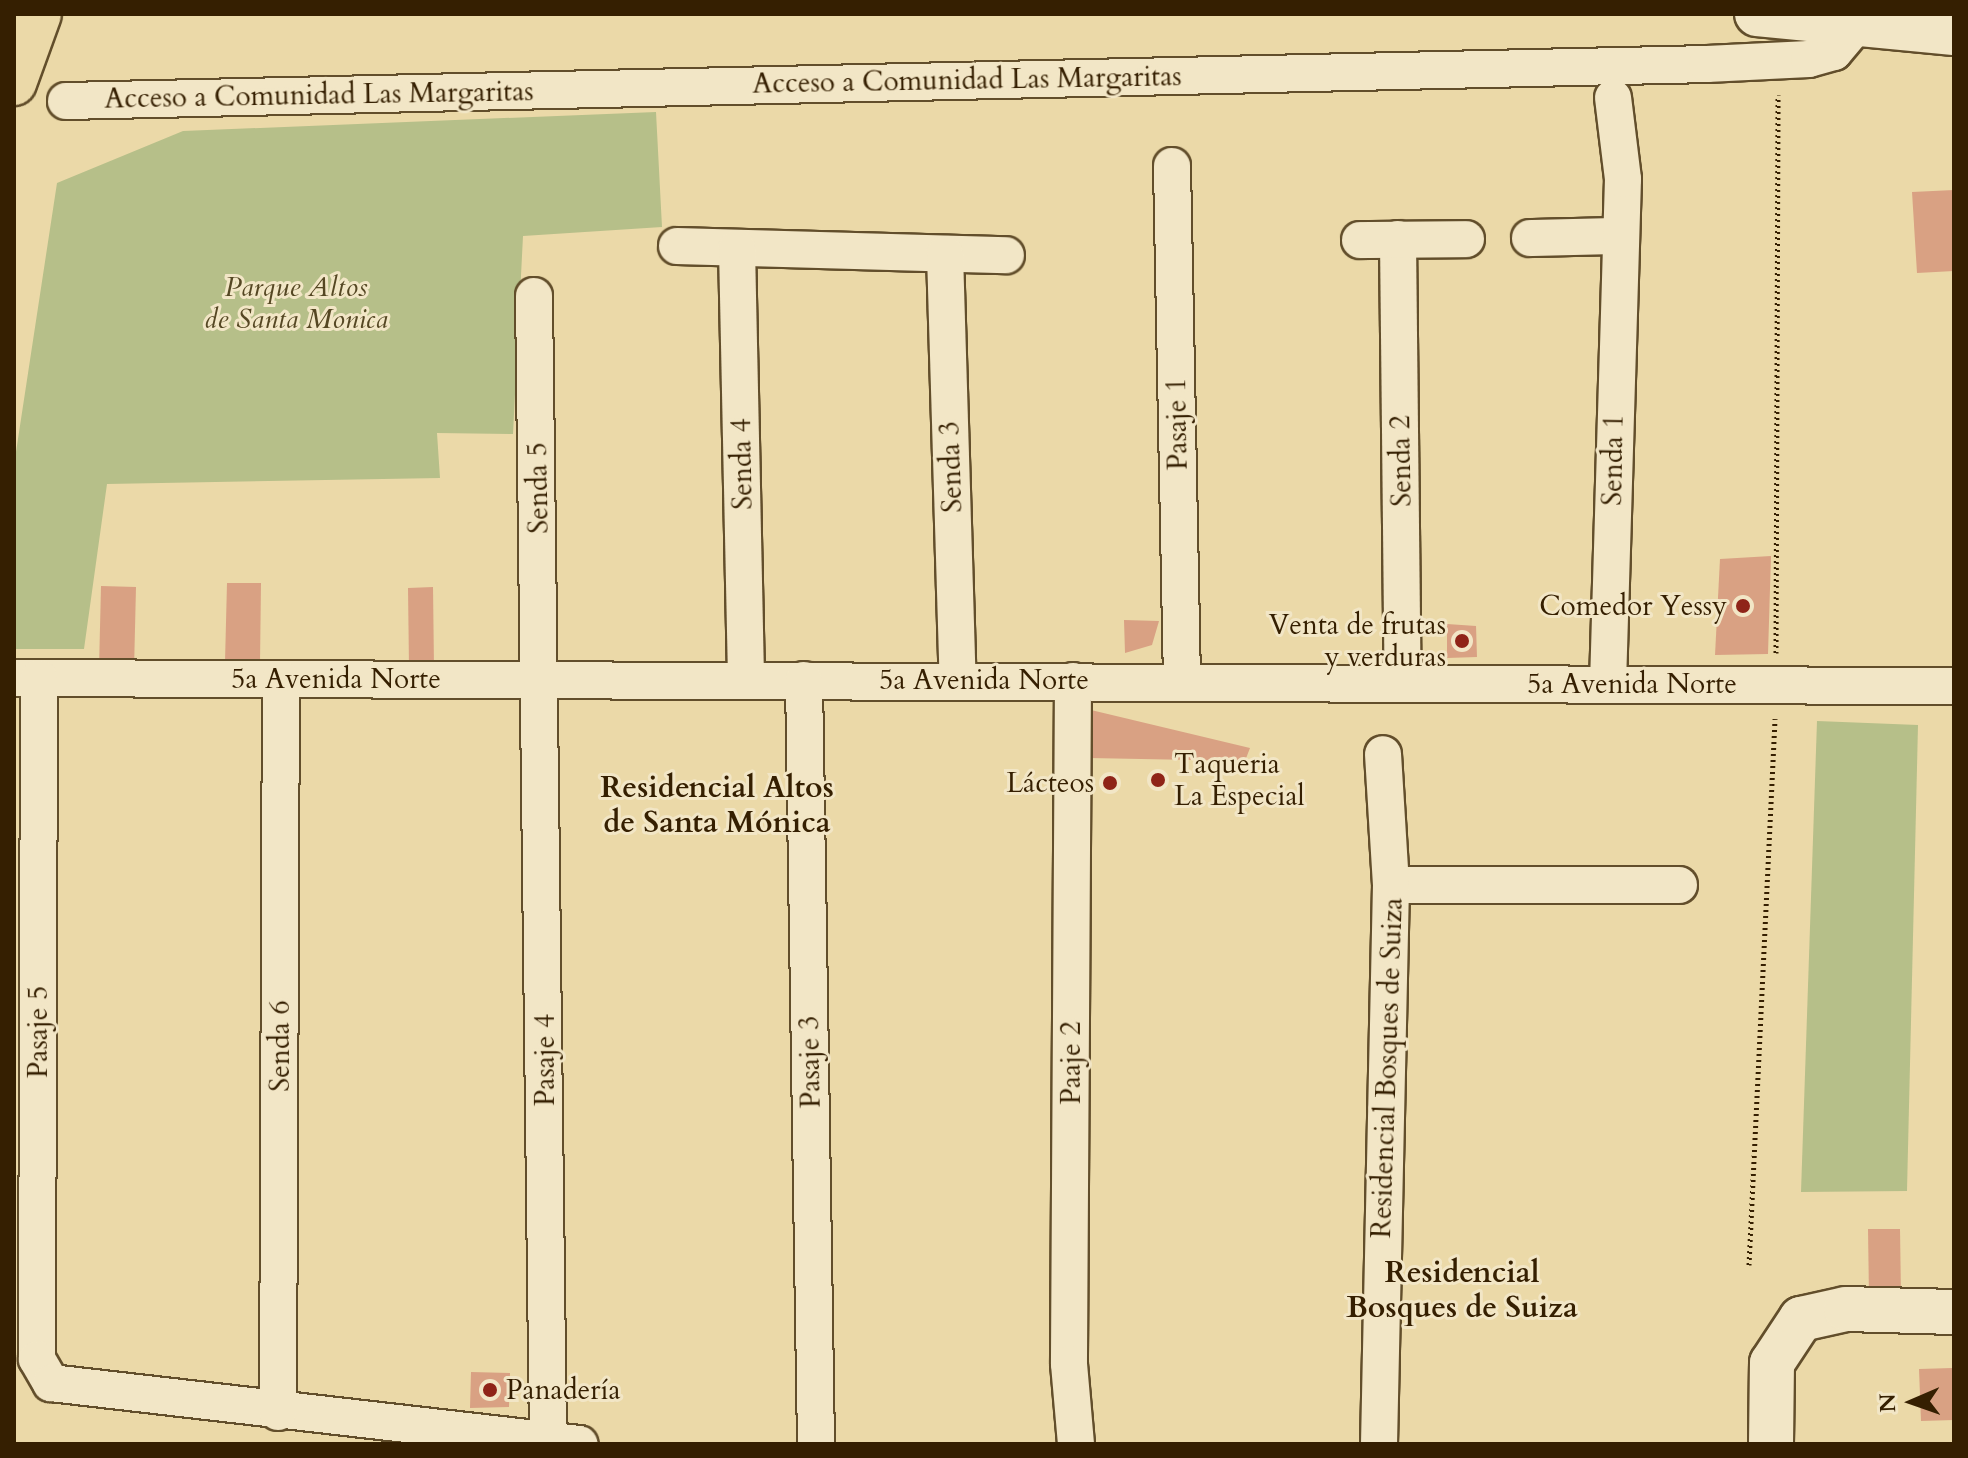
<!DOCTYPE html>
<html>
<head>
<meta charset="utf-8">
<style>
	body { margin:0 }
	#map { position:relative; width:1968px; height:1458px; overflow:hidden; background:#ebd9a8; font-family:Cardo,serif }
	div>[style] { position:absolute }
	.green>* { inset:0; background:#b6bf89 }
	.building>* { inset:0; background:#d9a183 }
	.path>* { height:5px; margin-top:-2.5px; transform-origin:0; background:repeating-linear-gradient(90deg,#351f01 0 2px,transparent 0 6px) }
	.roads { filter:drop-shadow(2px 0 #624e2b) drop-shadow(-2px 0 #624e2b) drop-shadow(0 2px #624e2b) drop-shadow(0 -2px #624e2b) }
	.minor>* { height:36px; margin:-18px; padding:0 18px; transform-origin:18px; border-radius:18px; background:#f2e6c6 }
	.tertiary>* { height:44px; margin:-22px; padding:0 22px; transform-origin:22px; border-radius:22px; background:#f2e6c6 }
	.secondary>* { height:44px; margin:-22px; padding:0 22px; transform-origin:22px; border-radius:22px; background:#f2e6c6 }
	.trunk>* { height:44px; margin:-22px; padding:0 22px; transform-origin:22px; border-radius:22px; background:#ebd9a8 }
	.dots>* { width:22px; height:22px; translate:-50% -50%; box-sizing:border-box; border:4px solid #f2e6c6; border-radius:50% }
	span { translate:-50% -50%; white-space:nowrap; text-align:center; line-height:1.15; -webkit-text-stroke:6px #f2e6c6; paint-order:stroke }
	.street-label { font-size:28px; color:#351f01 }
	.park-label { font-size:28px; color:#554723; font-style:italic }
	.poi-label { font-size:28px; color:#351f01 }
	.right { translate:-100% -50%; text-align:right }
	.left { translate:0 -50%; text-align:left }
	.neighbourhood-label { font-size:30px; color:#351f01; font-weight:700 }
	.frame { position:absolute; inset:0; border:16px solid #351f01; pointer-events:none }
	.north { position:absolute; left:1872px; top:1362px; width:80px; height:80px; -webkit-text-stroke:6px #f2e6c6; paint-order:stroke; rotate:268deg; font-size:22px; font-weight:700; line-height:32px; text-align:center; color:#351f01 }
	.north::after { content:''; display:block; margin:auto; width:28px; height:36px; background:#351f01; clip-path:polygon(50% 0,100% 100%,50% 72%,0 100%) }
</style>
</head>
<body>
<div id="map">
	<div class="green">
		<i style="clip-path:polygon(656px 112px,662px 227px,523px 236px,513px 434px,437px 433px,440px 478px,107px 484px,84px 649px,14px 649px,14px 465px,57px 183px,183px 131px)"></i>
		<i style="clip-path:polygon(1817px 721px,1918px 725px,1907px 1191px,1801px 1192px)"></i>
	</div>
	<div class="building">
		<i style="clip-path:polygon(1954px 190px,1954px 271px,1917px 273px,1912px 192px)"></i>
		<i style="clip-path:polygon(1771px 556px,1768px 654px,1715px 655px,1720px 559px)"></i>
		<i style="clip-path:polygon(227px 583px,261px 583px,260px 662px,225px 662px)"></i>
		<i style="clip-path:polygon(101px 586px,136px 587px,134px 670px,99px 669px)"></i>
		<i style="clip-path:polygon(433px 587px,434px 667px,409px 667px,408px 588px)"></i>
		<i style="clip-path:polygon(1124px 620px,1159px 621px,1152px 645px,1125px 653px)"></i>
		<i style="clip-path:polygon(1447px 624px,1476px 626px,1477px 657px,1447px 658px)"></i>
		<i style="clip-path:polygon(1091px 710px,1250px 748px,1245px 761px,1089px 758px)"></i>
		<i style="clip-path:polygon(1868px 1229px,1900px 1229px,1901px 1297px,1869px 1297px)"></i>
		<i style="clip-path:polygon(1952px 1368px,1954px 1420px,1921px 1421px,1919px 1369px)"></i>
		<i style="clip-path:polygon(471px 1372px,510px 1373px,509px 1407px,470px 1408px)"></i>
	</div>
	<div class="path">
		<i style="left:1776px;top:653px;width:558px;rotate:-89.79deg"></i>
		<i style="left:1749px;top:1265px;width:547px;rotate:-87.27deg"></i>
	</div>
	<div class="roads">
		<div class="minor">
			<i style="left:66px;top:101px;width:1641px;rotate:-1.29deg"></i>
			<i style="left:1707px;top:64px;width:102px;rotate:-2.8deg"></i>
			<i style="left:1809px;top:59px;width:26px;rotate:-16deg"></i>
			<i style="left:1834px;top:52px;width:33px;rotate:-50deg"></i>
			<i style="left:1172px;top:166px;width:515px;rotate:88.89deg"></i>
			<i style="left:1530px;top:238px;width:87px;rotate:-1.3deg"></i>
			<i style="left:1398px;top:239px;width:444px;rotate:89.4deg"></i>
			<i style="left:1360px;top:240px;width:106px;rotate:-0.5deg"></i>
			<i style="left:677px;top:246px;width:329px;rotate:1.6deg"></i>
			<i style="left:737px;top:248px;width:432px;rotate:88.8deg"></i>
			<i style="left:945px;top:254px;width:426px;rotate:88.3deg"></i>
			<i style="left:534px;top:296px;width:1145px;rotate:89.3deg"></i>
			<i style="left:14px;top:678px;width:1940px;rotate:0.24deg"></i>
			<i style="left:39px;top:678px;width:681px;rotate:90.17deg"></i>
			<i style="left:37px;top:1359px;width:28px;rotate:60deg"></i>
			<i style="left:51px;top:1383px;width:532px;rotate:6.59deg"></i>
			<i style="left:804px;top:680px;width:764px;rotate:89.1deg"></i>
			<i style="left:1073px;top:681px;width:683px;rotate:90.34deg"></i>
			<i style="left:1069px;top:1364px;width:80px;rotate:85deg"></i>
			<i style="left:1608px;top:684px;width:505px;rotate:-88.3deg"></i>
			<i style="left:1623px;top:179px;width:82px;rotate:-97deg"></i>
			<i style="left:1391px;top:885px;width:288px"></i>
			<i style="left:278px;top:1412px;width:733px;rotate:-89.77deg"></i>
			<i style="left:1379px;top:1444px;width:559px;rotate:-88.77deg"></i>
			<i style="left:1391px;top:885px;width:131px;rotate:-93.5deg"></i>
		</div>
		<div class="tertiary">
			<i style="left:1771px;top:1444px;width:81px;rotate:-89.3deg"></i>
			<i style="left:1772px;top:1363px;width:53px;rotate:-56.6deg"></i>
			<i style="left:1801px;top:1319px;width:46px;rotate:-12.5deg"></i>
			<i style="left:1846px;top:1309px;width:108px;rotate:1.6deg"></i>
		</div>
		<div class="secondary">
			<i style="left:1757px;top:14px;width:198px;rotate:5.5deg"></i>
		</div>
		<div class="trunk">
			<i style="left:14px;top:83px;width:73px;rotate:-70.1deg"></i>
		</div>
	</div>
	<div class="dots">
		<i style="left:1743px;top:606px;background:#8f2418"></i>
		<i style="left:1462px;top:641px;background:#8f2418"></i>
		<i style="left:1158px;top:780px;background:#8f2418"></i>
		<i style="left:1110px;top:783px;background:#8f2418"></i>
		<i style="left:490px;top:1390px;background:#8f2418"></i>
	</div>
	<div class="street-label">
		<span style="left:967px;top:80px;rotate:-1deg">Acceso a Comunidad Las Margaritas</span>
		<span style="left:319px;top:95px;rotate:-1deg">Acceso a Comunidad Las Margaritas</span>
		<span style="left:1177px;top:424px;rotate:-91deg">Pasaje 1</span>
		<span style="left:1613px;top:460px;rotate:-89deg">Senda 1</span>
		<span style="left:1401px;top:461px;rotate:-91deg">Senda 2</span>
		<span style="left:742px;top:464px;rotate:-91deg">Senda 4</span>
		<span style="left:951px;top:467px;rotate:-92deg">Senda 3</span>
		<span style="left:538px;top:488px;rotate:-91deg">Senda 5</span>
		<span style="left:336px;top:679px">5a Avenida Norte</span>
		<span style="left:984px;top:680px">5a Avenida Norte</span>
		<span style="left:1632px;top:684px">5a Avenida Norte</span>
		<span style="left:38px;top:1032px;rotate:-90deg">Pasaje 5</span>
		<span style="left:280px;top:1046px;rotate:-90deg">Senda 6</span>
		<span style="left:545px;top:1060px;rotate:-90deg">Pasaje 4</span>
		<span style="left:810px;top:1062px;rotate:-91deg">Pasaje 3</span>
		<span style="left:1071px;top:1063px;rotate:-90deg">Paaje 2</span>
		<span style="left:1387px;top:1068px;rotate:-88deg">Residencial Bosques de Suiza</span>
	</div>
	<div class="park-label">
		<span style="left:296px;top:303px">Parque Altos<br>de Santa Monica</span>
	</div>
	<div class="poi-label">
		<span class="right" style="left:1727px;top:606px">Comedor Yessy</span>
		<span class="right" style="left:1446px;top:641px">Venta de frutas<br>y verduras</span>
		<span class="left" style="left:1174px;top:780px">Taqueria<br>La Especial</span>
		<span class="right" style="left:1094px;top:783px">Lácteos</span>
		<span class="left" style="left:506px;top:1390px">Panadería</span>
	</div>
	<div class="neighbourhood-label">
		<span style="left:717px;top:805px">Residencial Altos<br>de Santa Mónica</span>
		<span style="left:1462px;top:1290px">Residencial<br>Bosques de Suiza</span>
	</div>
	<div class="frame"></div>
	<div class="north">N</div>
</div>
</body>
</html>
